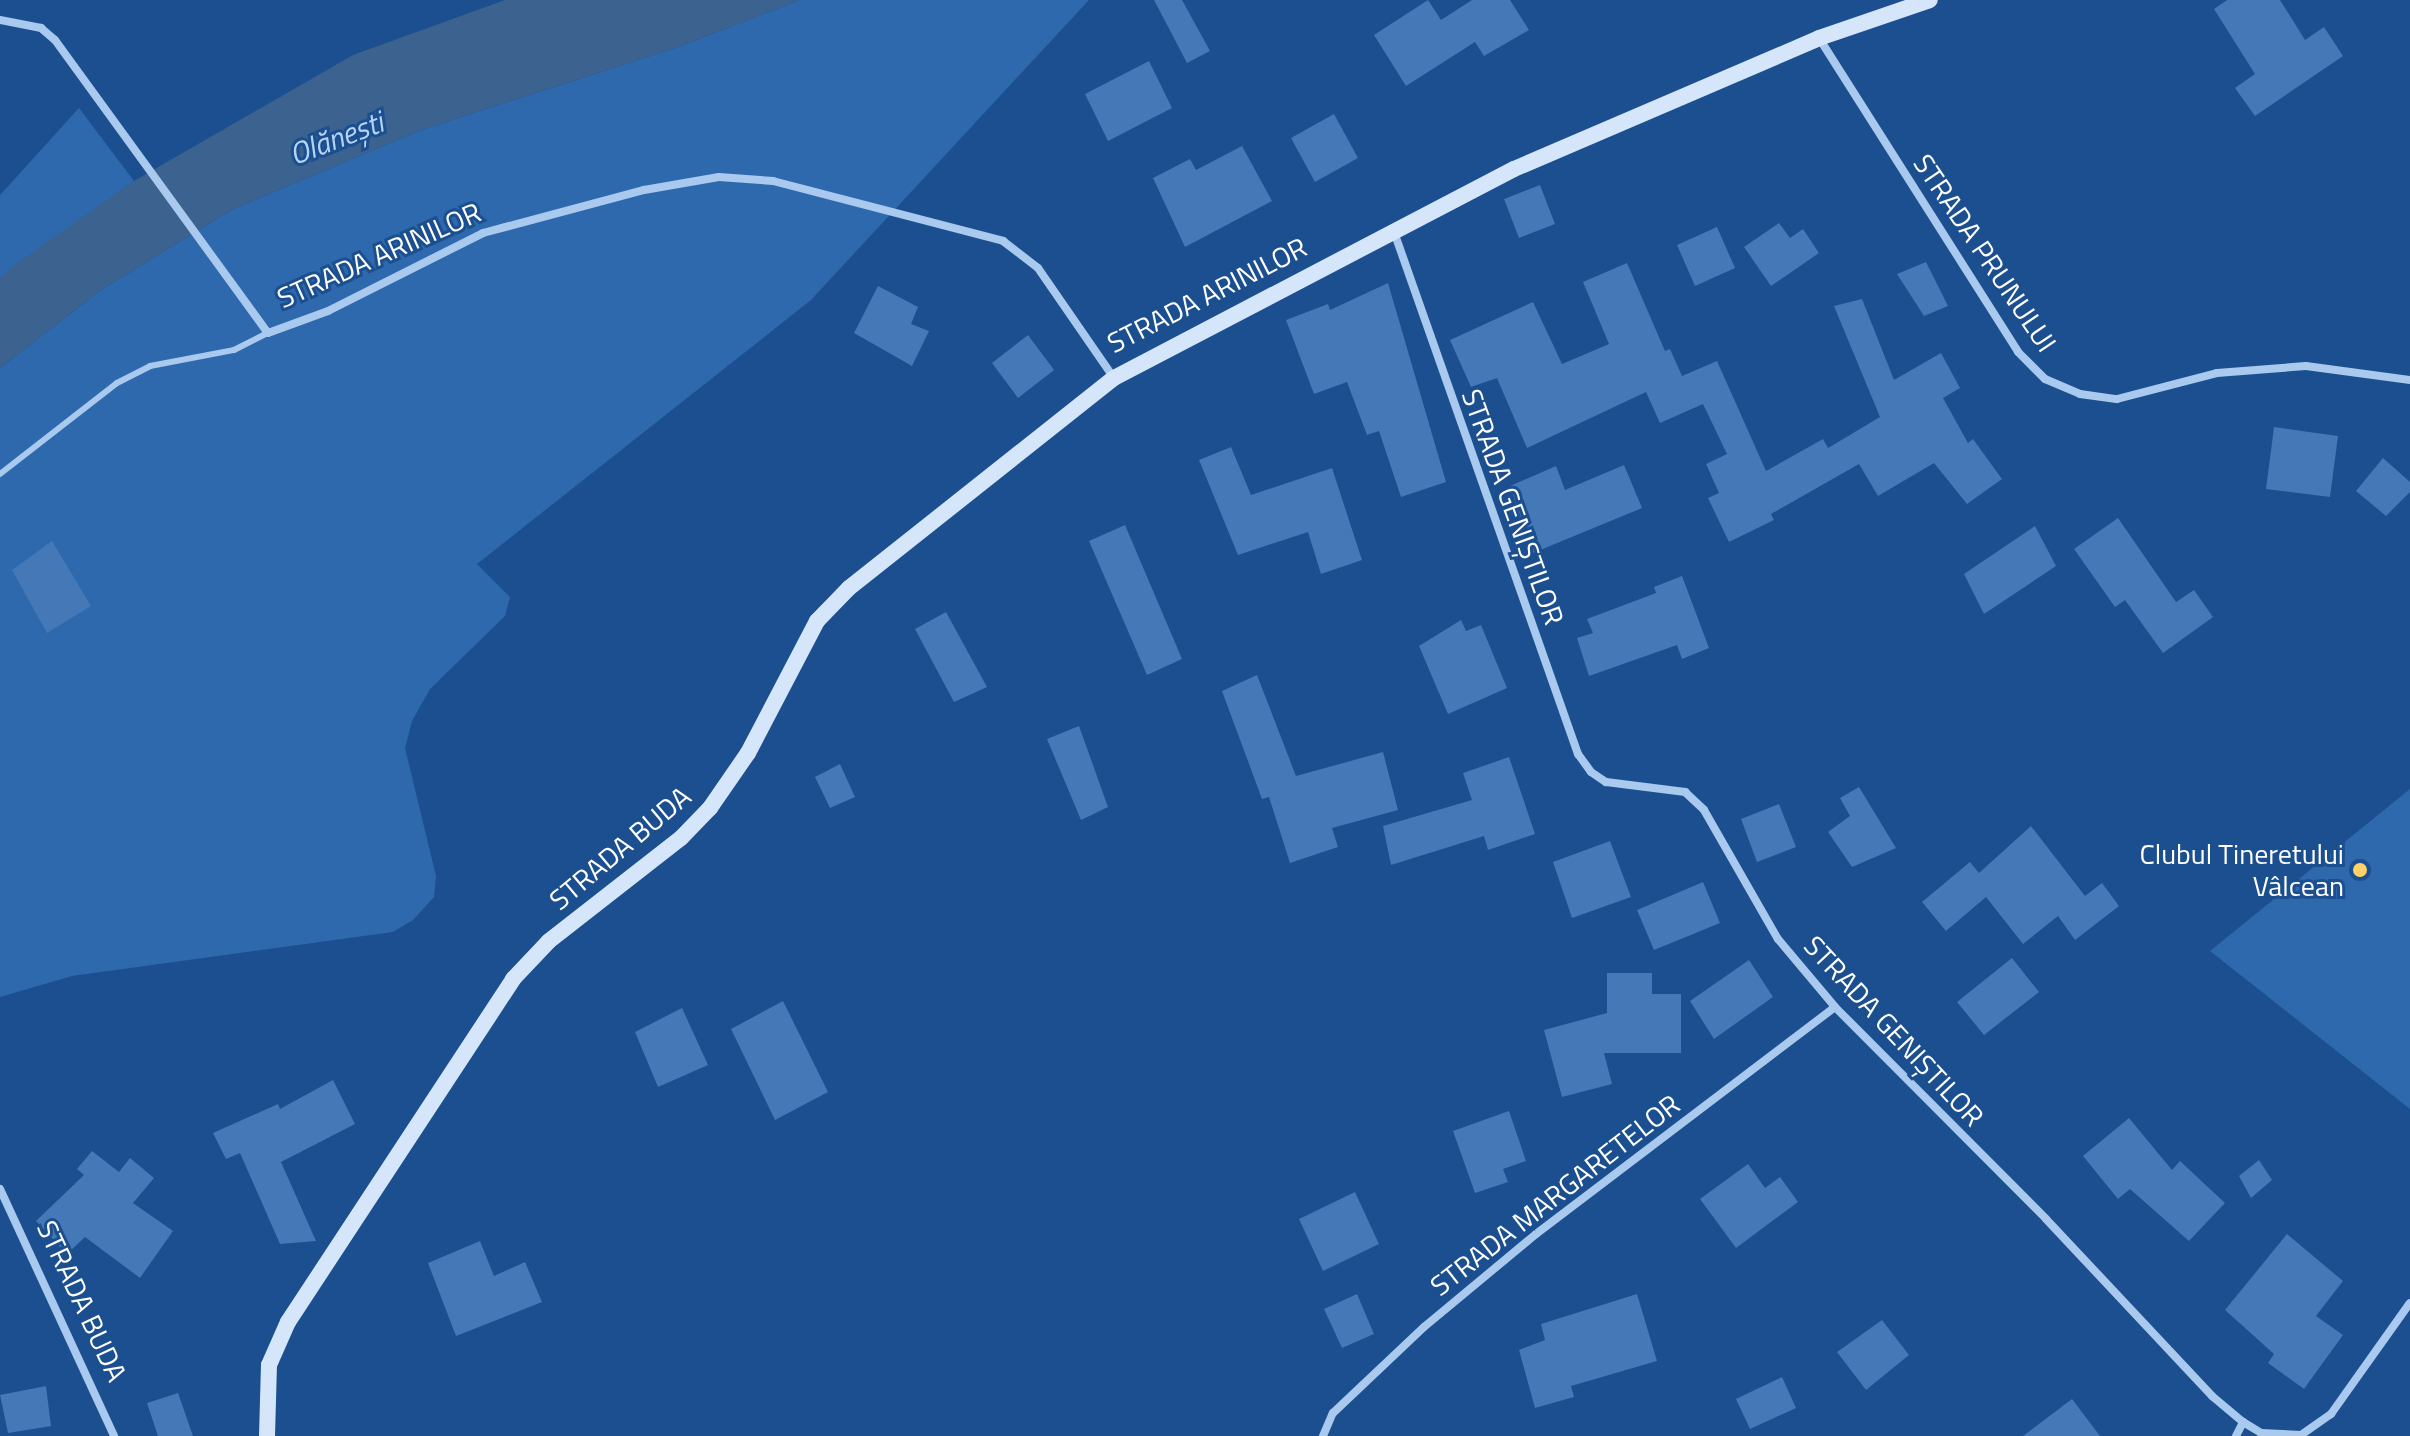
<!DOCTYPE html>
<html>
<head>
<meta charset="utf-8">
<style>
	body { margin:0 }
	#map { position:relative; width:2410px; height:1436px; overflow:hidden; background:#1b4f8f; font-family:"Titillium Web",sans-serif }
	div>[style] { position:absolute }
	.green>* { inset:0; background:#2e69ad }
	.water>* { inset:0; background:#3c6290 }
	.building>* { inset:0; background:#4478b7 }
	.lane>* { height:6px; margin:-3px; padding:0 3px; transform-origin:3px; border-radius:3px; background:#a9c9ee }
	.street>* { height:8px; margin:-4px; padding:0 4px; transform-origin:4px; border-radius:4px; background:#a9c9ee }
	.secondary>* { height:16px; margin:-8px; padding:0 8px; transform-origin:8px; border-radius:8px; background:#d6e6fa }
	.dots>* { width:22px; height:22px; translate:-50% -50%; box-sizing:border-box; border:4px solid #1b4f8f; border-radius:50% }
	span { translate:-50% -50%; white-space:nowrap; text-align:center; line-height:1.15; -webkit-text-stroke:6px #1b4f8f; paint-order:stroke }
	.street-label { font-size:28px; color:#fff }
	.poi-label { font-size:28px; color:#fff }
	.right { translate:-100% -50%; text-align:right }
	.water-label { font-size:30px; color:#b5d3f5; font-style:italic }
</style>
</head>
<body>
<div id="map">
	<div class="green">
		<i style="clip-path:polygon(799px 0,1089px 0,811px 300px,477px 564px,510px 597px,505px 616px,430px 689px,412px 721px,405px 748px,436px 876px,434px 897px,413px 920px,393px 932px,72px 976px,0 997px,0 368px,101px 290px,233px 209px,421px 130px,681px 46px)"></i>
		<i style="clip-path:polygon(79px 108px,134px 181px,0 278px,0 195px)"></i>
		<i style="clip-path:polygon(2410px 789px,2410px 1109px,2210px 951px)"></i>
	</div>
	<div class="water">
		<i style="clip-path:polygon(505px 0,799px 0,681px 46px,421px 130px,233px 209px,101px 290px,0 368px,0 278px,17px 263px,134px 181px,353px 55px)"></i>
	</div>
	<div class="building">
		<i style="clip-path:polygon(1154px 0,1182px 0,1210px 51px,1187px 63px)"></i>
		<i style="clip-path:polygon(1428px 0,1441px 20px,1472px 0,1510px 0,1529px 30px,1484px 56px,1475px 42px,1406px 86px,1374px 35px)"></i>
		<i style="clip-path:polygon(2227px 0,2280px 0,2305px 40px,2324px 27px,2343px 56px,2255px 116px,2235px 88px,2255px 74px,2214px 9px)"></i>
		<i style="clip-path:polygon(1149px 61px,1172px 108px,1108px 141px,1085px 94px)"></i>
		<i style="clip-path:polygon(1334px 114px,1358px 158px,1315px 182px,1291px 138px)"></i>
		<i style="clip-path:polygon(1242px 146px,1272px 201px,1185px 247px,1153px 178px,1190px 159px,1196px 170px)"></i>
		<i style="clip-path:polygon(1540px 185px,1555px 224px,1519px 238px,1504px 199px)"></i>
		<i style="clip-path:polygon(1779px 223px,1790px 238px,1803px 229px,1819px 253px,1771px 286px,1744px 247px)"></i>
		<i style="clip-path:polygon(1717px 227px,1735px 268px,1695px 286px,1677px 245px)"></i>
		<i style="clip-path:polygon(1926px 262px,1948px 306px,1924px 316px,1897px 274px)"></i>
		<i style="clip-path:polygon(1627px 263px,1665px 351px,1670px 349px,1682px 376px,1717px 361px,1766px 471px,1823px 439px,1828px 448px,1880px 417px,1834px 306px,1862px 299px,1894px 380px,1941px 353px,1960px 388px,1943px 398px,1968px 443px,1973px 439px,2002px 479px,1967px 504px,1934px 463px,1878px 496px,1859px 464px,1771px 514px,1774px 520px,1729px 542px,1708px 498px,1719px 493px,1706px 464px,1727px 454px,1703px 404px,1660px 423px,1646px 392px,1527px 448px,1497px 378px,1471px 387px,1450px 340px,1533px 302px,1562px 364px,1609px 344px,1583px 282px)"></i>
		<i style="clip-path:polygon(1388px 283px,1446px 482px,1401px 497px,1379px 431px,1367px 435px,1347px 382px,1314px 394px,1286px 320px,1328px 304px,1330px 310px)"></i>
		<i style="clip-path:polygon(878px 286px,918px 307px,911px 324px,929px 331px,912px 366px,854px 333px)"></i>
		<i style="clip-path:polygon(1028px 335px,1054px 370px,1018px 398px,992px 363px)"></i>
		<i style="clip-path:polygon(2274px 427px,2338px 436px,2330px 497px,2266px 489px)"></i>
		<i style="clip-path:polygon(1231px 447px,1251px 495px,1332px 468px,1362px 560px,1321px 574px,1308px 532px,1238px 555px,1199px 460px)"></i>
		<i style="clip-path:polygon(2383px 458px,2410px 482px,2410px 492px,2386px 516px,2356px 491px)"></i>
		<i style="clip-path:polygon(1624px 465px,1642px 508px,1533px 553px,1510px 486px,1556px 466px,1565px 490px)"></i>
		<i style="clip-path:polygon(2118px 518px,2176px 602px,2194px 590px,2213px 617px,2163px 653px,2125px 600px,2115px 607px,2074px 549px)"></i>
		<i style="clip-path:polygon(1125px 525px,1182px 659px,1147px 675px,1089px 541px)"></i>
		<i style="clip-path:polygon(2035px 526px,2056px 566px,1984px 614px,1964px 574px)"></i>
		<i style="clip-path:polygon(52px 541px,91px 606px,47px 633px,12px 570px)"></i>
		<i style="clip-path:polygon(1682px 576px,1709px 648px,1682px 659px,1677px 645px,1589px 676px,1577px 638px,1593px 633px,1587px 619px,1656px 593px,1654px 587px)"></i>
		<i style="clip-path:polygon(946px 612px,987px 687px,954px 702px,915px 629px)"></i>
		<i style="clip-path:polygon(1461px 620px,1466px 631px,1481px 625px,1507px 688px,1448px 714px,1419px 646px)"></i>
		<i style="clip-path:polygon(1257px 675px,1296px 776px,1383px 752px,1398px 810px,1332px 828px,1338px 847px,1290px 863px,1269px 797px,1262px 799px,1222px 691px)"></i>
		<i style="clip-path:polygon(1079px 726px,1108px 807px,1081px 820px,1047px 739px)"></i>
		<i style="clip-path:polygon(1509px 757px,1535px 834px,1488px 850px,1484px 836px,1391px 865px,1383px 826px,1472px 800px,1463px 773px)"></i>
		<i style="clip-path:polygon(840px 764px,855px 797px,830px 808px,815px 777px)"></i>
		<i style="clip-path:polygon(1859px 787px,1896px 848px,1852px 867px,1828px 832px,1850px 816px,1840px 798px)"></i>
		<i style="clip-path:polygon(1779px 804px,1796px 847px,1757px 862px,1741px 819px)"></i>
		<i style="clip-path:polygon(2031px 826px,2085px 896px,2102px 883px,2119px 906px,2075px 940px,2058px 916px,2023px 944px,1986px 897px,1946px 931px,1922px 902px,1970px 862px,1979px 873px)"></i>
		<i style="clip-path:polygon(1610px 841px,1631px 897px,1572px 918px,1553px 862px)"></i>
		<i style="clip-path:polygon(1703px 882px,1720px 923px,1654px 950px,1637px 910px)"></i>
		<i style="clip-path:polygon(2012px 958px,2039px 992px,1984px 1035px,1957px 1002px)"></i>
		<i style="clip-path:polygon(1749px 960px,1773px 997px,1714px 1039px,1690px 1001px)"></i>
		<i style="clip-path:polygon(1607px 973px,1652px 973px,1652px 994px,1681px 994px,1681px 1053px,1604px 1053px,1612px 1084px,1562px 1097px,1544px 1030px,1607px 1013px)"></i>
		<i style="clip-path:polygon(783px 1001px,828px 1092px,775px 1120px,731px 1029px)"></i>
		<i style="clip-path:polygon(682px 1008px,708px 1065px,658px 1087px,635px 1032px)"></i>
		<i style="clip-path:polygon(333px 1080px,355px 1124px,281px 1162px,316px 1241px,280px 1244px,240px 1153px,226px 1159px,213px 1133px,278px 1104px,280px 1109px)"></i>
		<i style="clip-path:polygon(1509px 1111px,1526px 1161px,1503px 1169px,1508px 1182px,1475px 1193px,1453px 1131px)"></i>
		<i style="clip-path:polygon(2129px 1118px,2172px 1170px,2180px 1161px,2225px 1203px,2189px 1241px,2130px 1189px,2118px 1199px,2083px 1156px)"></i>
		<i style="clip-path:polygon(92px 1151px,119px 1172px,130px 1158px,154px 1178px,133px 1203px,173px 1231px,140px 1278px,85px 1237px,67px 1254px,36px 1221px,84px 1175px,77px 1169px)"></i>
		<i style="clip-path:polygon(2259px 1160px,2272px 1180px,2251px 1198px,2239px 1176px)"></i>
		<i style="clip-path:polygon(1748px 1164px,1765px 1188px,1780px 1177px,1798px 1202px,1736px 1248px,1700px 1199px)"></i>
		<i style="clip-path:polygon(1355px 1192px,1379px 1244px,1323px 1271px,1299px 1219px)"></i>
		<i style="clip-path:polygon(2287px 1234px,2343px 1281px,2316px 1316px,2343px 1335px,2304px 1389px,2268px 1363px,2274px 1354px,2225px 1310px)"></i>
		<i style="clip-path:polygon(480px 1241px,494px 1276px,525px 1262px,542px 1302px,456px 1336px,428px 1263px)"></i>
		<i style="clip-path:polygon(1357px 1294px,1374px 1334px,1342px 1348px,1324px 1309px)"></i>
		<i style="clip-path:polygon(1637px 1294px,1657px 1361px,1571px 1386px,1574px 1397px,1535px 1408px,1519px 1350px,1545px 1340px,1541px 1324px)"></i>
		<i style="clip-path:polygon(1882px 1320px,1909px 1355px,1866px 1390px,1837px 1352px)"></i>
		<i style="clip-path:polygon(1782px 1377px,1796px 1408px,1750px 1429px,1736px 1399px)"></i>
		<i style="clip-path:polygon(46px 1386px,51px 1426px,8px 1433px,0 1395px)"></i>
		<i style="clip-path:polygon(178px 1393px,193px 1436px,158px 1436px,147px 1403px)"></i>
		<i style="clip-path:polygon(2072px 1399px,2100px 1436px,2023px 1436px)"></i>
	</div>
	<div class="lane">
		<i style="left:0;top:474px;width:148px;rotate:-37.9deg"></i>
		<i style="left:117px;top:383px;width:37px;rotate:-27deg"></i>
		<i style="left:150px;top:366px;width:86px;rotate:-10.8deg"></i>
		<i style="left:234px;top:350px;width:38px;rotate:-27deg"></i>
	</div>
	<div class="street">
		<i style="left:0;top:20px;width:42px;rotate:11deg"></i>
		<i style="left:41px;top:28px;width:18px;rotate:41deg"></i>
		<i style="left:55px;top:40px;width:362px;rotate:54deg"></i>
		<i style="left:268px;top:333px;width:64px;rotate:-20.1deg"></i>
		<i style="left:328px;top:311px;width:174px;rotate:-26.7deg"></i>
		<i style="left:483px;top:233px;width:167px;rotate:-15deg"></i>
		<i style="left:644px;top:190px;width:76px;rotate:-9.8deg"></i>
		<i style="left:719px;top:177px;width:54px;rotate:4.2deg"></i>
		<i style="left:773px;top:181px;width:238px;rotate:14.6deg"></i>
		<i style="left:1003px;top:241px;width:44px;rotate:37.6deg"></i>
		<i style="left:1038px;top:268px;width:134px;rotate:55.4deg"></i>
		<i style="left:1819px;top:38px;width:372px;rotate:57.6deg"></i>
		<i style="left:2018px;top:352px;width:38px;rotate:45deg"></i>
		<i style="left:2045px;top:379px;width:38px;rotate:23deg"></i>
		<i style="left:2080px;top:394px;width:37px;rotate:8deg"></i>
		<i style="left:2117px;top:399px;width:103px;rotate:-14.6deg"></i>
		<i style="left:2217px;top:373px;width:89px;rotate:-4.5deg"></i>
		<i style="left:2306px;top:366px;width:105px;rotate:7.7deg"></i>
		<i style="left:1393px;top:229px;width:557px;rotate:70.59deg"></i>
		<i style="left:1578px;top:754px;width:22px;rotate:54deg"></i>
		<i style="left:1591px;top:772px;width:18px;rotate:34deg"></i>
		<i style="left:1606px;top:782px;width:80px;rotate:7.2deg"></i>
		<i style="left:1685px;top:792px;width:26px;rotate:43deg"></i>
		<i style="left:1704px;top:810px;width:149px;rotate:60.2deg"></i>
		<i style="left:1778px;top:939px;width:89px;rotate:50deg"></i>
		<i style="left:1835px;top:1007px;width:299px;rotate:45.1deg"></i>
		<i style="left:2046px;top:1219px;width:243px;rotate:46.8deg"></i>
		<i style="left:2212px;top:1396px;width:40px;rotate:40deg"></i>
		<i style="left:2243px;top:1422px;width:21px;rotate:31deg"></i>
		<i style="left:2261px;top:1433px;width:40px;rotate:2.9deg"></i>
		<i style="left:2301px;top:1435px;width:37px;rotate:-35deg"></i>
		<i style="left:2331px;top:1414px;width:136px;rotate:-54.6deg"></i>
		<i style="left:0;top:1189px;width:272px;rotate:65.2deg"></i>
		<i style="left:1323px;top:1436px;width:25px;rotate:-67deg"></i>
		<i style="left:1333px;top:1413px;width:125px;rotate:-43.4deg"></i>
		<i style="left:1424px;top:1327px;width:146px;rotate:-39.7deg"></i>
		<i style="left:1536px;top:1234px;width:375px;rotate:-37.2deg"></i>
		<i style="left:2236px;top:1436px;width:16px;rotate:-63deg"></i>
	</div>
	<div class="secondary">
		<i style="left:267px;top:1436px;width:71px;rotate:-88.4deg"></i>
		<i style="left:269px;top:1365px;width:47px;rotate:-66.2deg"></i>
		<i style="left:288px;top:1322px;width:410px;rotate:-56.7deg"></i>
		<i style="left:513px;top:979px;width:52px;rotate:-46.5deg"></i>
		<i style="left:549px;top:941px;width:167px;rotate:-38deg"></i>
		<i style="left:681px;top:838px;width:42px;rotate:-46deg"></i>
		<i style="left:710px;top:808px;width:67px;rotate:-55.4deg"></i>
		<i style="left:748px;top:753px;width:149px;rotate:-62.4deg"></i>
		<i style="left:817px;top:621px;width:46px;rotate:-45.9deg"></i>
		<i style="left:849px;top:588px;width:338px;rotate:-38.4deg"></i>
		<i style="left:1114px;top:378px;width:451px;rotate:-27.6deg"></i>
		<i style="left:1514px;top:169px;width:332px;rotate:-23.2deg"></i>
		<i style="left:1819px;top:38px;width:117px;rotate:-18.9deg"></i>
	</div>
	<div class="dots">
		<i style="left:2360px;top:870px;background:#ffd166"></i>
	</div>
	<div class="street-label">
		<span style="left:1985px;top:253px;rotate:56deg">STRADA PRUNULUI</span>
		<span style="left:379px;top:255px;rotate:-24deg">STRADA ARINILOR</span>
		<span style="left:1207px;top:295px;rotate:-27deg">STRADA ARINILOR</span>
		<span style="left:1513px;top:507px;rotate:70deg">STRADA GENIȘTILOR</span>
		<span style="left:620px;top:848px;rotate:-40deg">STRADA BUDA</span>
		<span style="left:1894px;top:1031px;rotate:47deg">STRADA GENIȘTILOR</span>
		<span style="left:1555px;top:1195px;rotate:-38deg">STRADA MARGARETELOR</span>
		<span style="left:82px;top:1301px;rotate:65deg">STRADA BUDA</span>
	</div>
	<div class="poi-label">
		<span class="right" style="left:2344px;top:870px">Clubul Tineretului<br>Vâlcean</span>
	</div>
	<div class="water-label">
		<span style="left:336px;top:138px;rotate:-21deg">Olănești</span>
	</div>
</div>
</body>
</html>
